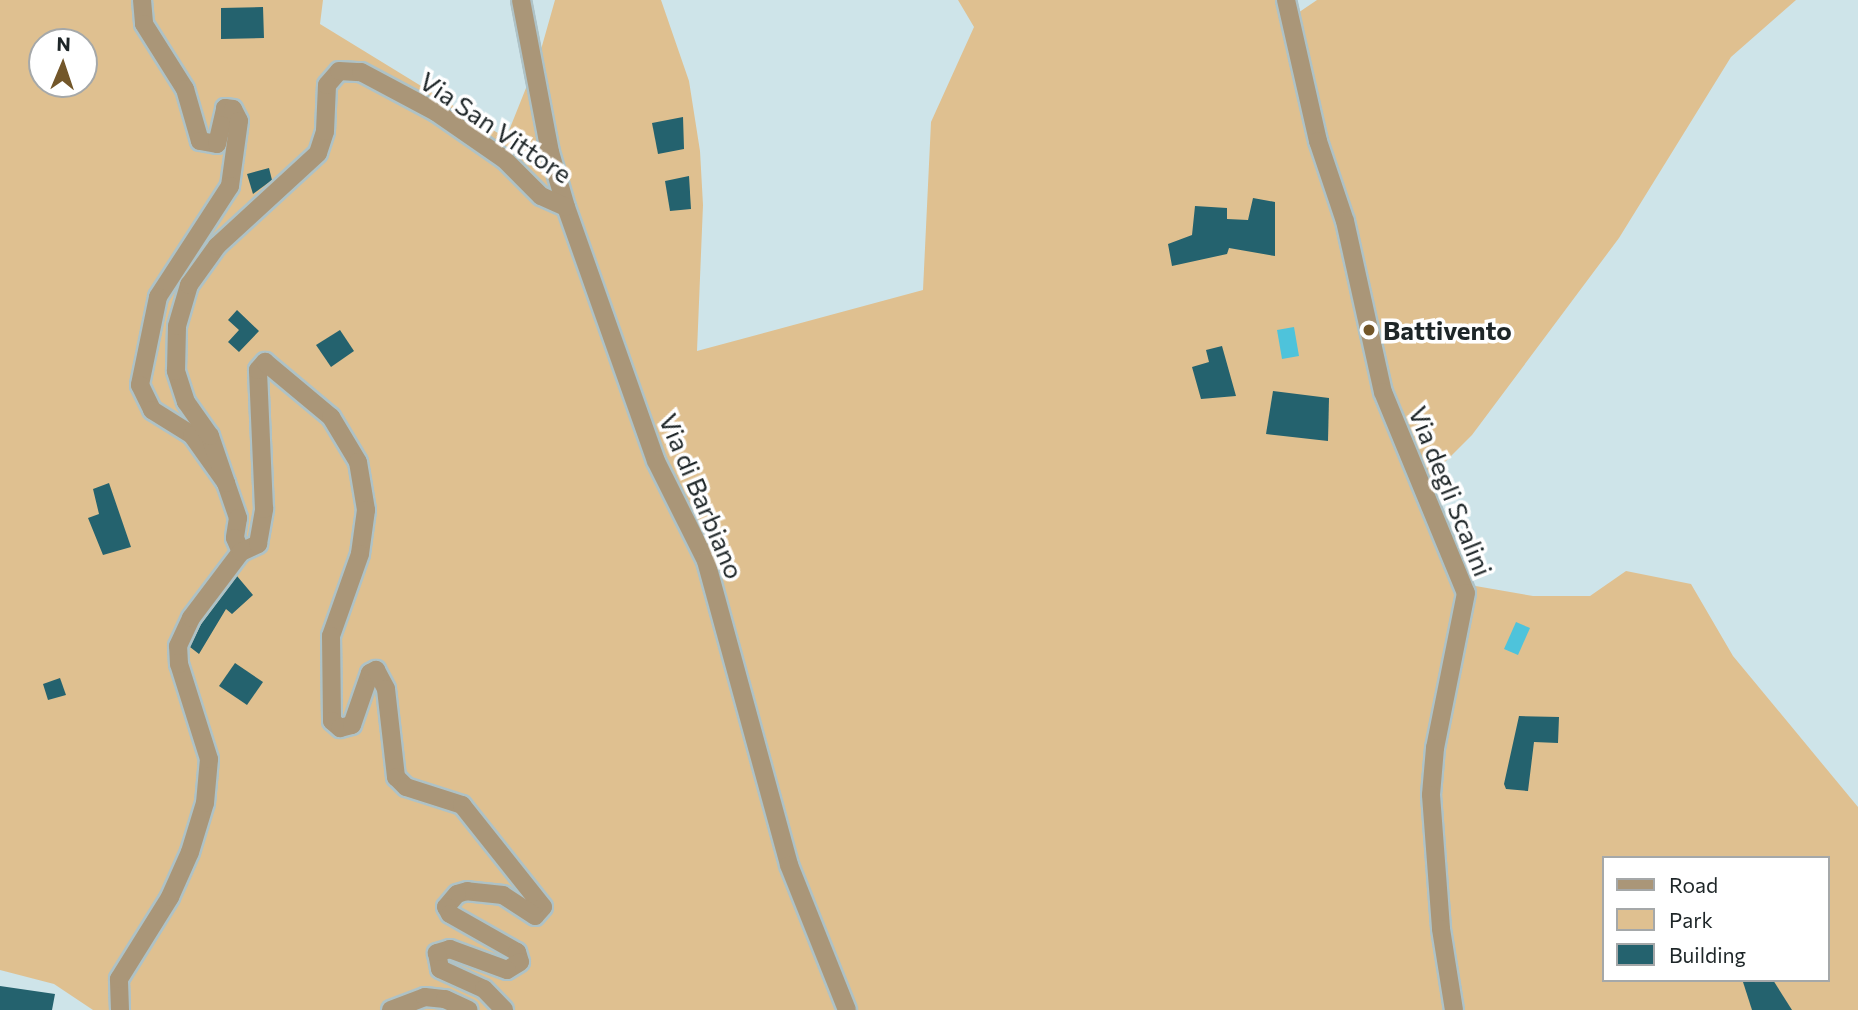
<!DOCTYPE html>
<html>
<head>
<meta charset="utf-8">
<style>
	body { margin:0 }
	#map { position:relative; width:1858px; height:1010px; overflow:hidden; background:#cee4e9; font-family:Commissioner,sans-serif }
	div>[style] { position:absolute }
	.green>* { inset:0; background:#dfc090 }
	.water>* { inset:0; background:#4ec3db }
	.building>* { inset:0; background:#24626e }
	.roads { filter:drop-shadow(2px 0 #aec2c6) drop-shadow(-2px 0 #aec2c6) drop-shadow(0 2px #aec2c6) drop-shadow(0 -2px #aec2c6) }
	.minor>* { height:18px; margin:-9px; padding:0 9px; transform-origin:9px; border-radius:9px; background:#aa9678 }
	.dots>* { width:19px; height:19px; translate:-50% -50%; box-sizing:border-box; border:4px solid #fff; border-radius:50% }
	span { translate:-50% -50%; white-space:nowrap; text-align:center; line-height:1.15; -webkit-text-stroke:7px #fff; paint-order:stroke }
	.street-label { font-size:26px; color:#1e2628 }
	.poi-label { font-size:26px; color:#1e2628; font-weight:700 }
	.left { translate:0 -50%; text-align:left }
	.legend { position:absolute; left:1602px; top:856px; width:228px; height:126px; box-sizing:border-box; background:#fff; border:2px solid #a5a8a9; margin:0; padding:9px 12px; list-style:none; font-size:21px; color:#1e2628 }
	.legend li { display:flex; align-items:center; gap:14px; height:35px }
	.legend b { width:35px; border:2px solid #a5a8a9 }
	.north { position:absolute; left:28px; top:28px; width:70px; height:70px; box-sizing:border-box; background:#fff; border:2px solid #a5a8a9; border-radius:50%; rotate:2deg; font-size:19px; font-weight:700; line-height:28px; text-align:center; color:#1e2628 }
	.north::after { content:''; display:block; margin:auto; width:24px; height:32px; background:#73572a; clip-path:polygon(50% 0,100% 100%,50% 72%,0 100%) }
</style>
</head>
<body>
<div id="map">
	<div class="green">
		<i style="clip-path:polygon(evenodd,0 0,323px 0,320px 24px,506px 138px,540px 53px,555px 0,661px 0,689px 81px,700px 151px,703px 205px,697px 351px,923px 290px,931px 122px,974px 27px,958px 0,1285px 0,1289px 19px,1317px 0,1796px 0,1731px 57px,1619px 238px,1472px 435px,1420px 487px,1464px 584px,1533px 596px,1590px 596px,1626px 571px,1691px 584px,1733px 656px,1858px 807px,1858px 1010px,93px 1010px,54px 984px,0 970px,0 0,42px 42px,84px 42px,84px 84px,42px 84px,42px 42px,0 0,1604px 858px,1828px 858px,1828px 980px,1604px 980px,1604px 858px)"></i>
	</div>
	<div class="water">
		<i style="clip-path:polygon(1294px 327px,1299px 356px,1282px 359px,1277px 330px)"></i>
		<i style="clip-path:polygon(1516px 622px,1530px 628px,1518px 655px,1504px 649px)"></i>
	</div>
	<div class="building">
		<i style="clip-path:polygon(263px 7px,264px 38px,221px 39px,221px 8px)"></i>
		<i style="clip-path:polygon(683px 117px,684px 149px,658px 154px,652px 123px)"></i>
		<i style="clip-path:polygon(269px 168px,272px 180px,253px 194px,247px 174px)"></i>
		<i style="clip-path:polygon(689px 176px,691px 209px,670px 211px,665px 181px)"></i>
		<i style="clip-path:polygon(1253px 198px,1275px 202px,1275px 256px,1229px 248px,1227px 254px,1172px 266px,1168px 244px,1192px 235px,1195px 206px,1227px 208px,1227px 219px,1248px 220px)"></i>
		<i style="clip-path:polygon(237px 310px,259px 331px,239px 352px,228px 342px,239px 330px,228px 320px)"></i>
		<i style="clip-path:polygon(340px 330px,354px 351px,331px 367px,316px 345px)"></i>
		<i style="clip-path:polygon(1222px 346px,1236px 396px,1201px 399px,1192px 367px,1209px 362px,1206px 350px)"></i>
		<i style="clip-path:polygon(1273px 391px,1329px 398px,1328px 441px,1266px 434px)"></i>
		<i style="clip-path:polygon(109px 483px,131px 547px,103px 555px,88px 518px,99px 514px,93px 489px)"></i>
		<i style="clip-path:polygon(237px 576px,253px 595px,232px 614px,226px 609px,199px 654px,190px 647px,201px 624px)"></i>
		<i style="clip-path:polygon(235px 663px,263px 682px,247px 705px,219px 686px)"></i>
		<i style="clip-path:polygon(60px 678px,66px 695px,48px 700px,43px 684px)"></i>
		<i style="clip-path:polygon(1519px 716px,1559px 717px,1558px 743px,1534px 742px,1528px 791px,1506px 789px,1504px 784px)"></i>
		<i style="clip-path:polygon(1750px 980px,1773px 980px,1792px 1010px,1752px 1010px,1743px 982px)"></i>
		<i style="clip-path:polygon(0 986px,55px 994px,52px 1010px,0 1010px)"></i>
	</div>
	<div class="roads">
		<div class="minor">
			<i style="left:142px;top:0;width:24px;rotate:85deg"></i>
			<i style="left:144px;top:24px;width:77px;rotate:57.8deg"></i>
			<i style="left:185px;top:89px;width:54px;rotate:73.9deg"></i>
			<i style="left:200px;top:141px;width:17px;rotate:10deg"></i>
			<i style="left:217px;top:144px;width:37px;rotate:-77deg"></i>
			<i style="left:225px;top:108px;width:8px;rotate:7deg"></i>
			<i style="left:233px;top:109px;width:13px;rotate:63deg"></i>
			<i style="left:239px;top:121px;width:66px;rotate:97.9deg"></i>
			<i style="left:230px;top:186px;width:132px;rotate:123deg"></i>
			<i style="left:158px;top:297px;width:90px;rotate:101.6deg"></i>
			<i style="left:140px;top:385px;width:28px;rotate:64deg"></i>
			<i style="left:152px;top:410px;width:47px;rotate:32deg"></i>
			<i style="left:192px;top:435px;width:59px;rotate:54.7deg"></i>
			<i style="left:226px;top:483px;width:37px;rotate:71deg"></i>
			<i style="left:238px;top:518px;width:20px;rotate:99deg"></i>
			<i style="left:235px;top:538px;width:15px;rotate:67deg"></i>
			<i style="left:521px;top:0;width:155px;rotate:79.2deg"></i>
			<i style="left:550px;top:152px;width:57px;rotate:73.8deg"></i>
			<i style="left:566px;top:207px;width:269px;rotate:70.5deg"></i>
			<i style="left:656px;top:461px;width:112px;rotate:63.4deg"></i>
			<i style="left:706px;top:561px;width:315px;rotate:74.7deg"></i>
			<i style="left:789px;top:865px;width:156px;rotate:68.2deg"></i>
			<i style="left:1286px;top:0;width:145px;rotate:77.2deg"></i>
			<i style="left:1318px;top:141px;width:84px;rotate:71.4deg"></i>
			<i style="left:1345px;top:221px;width:175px;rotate:77.5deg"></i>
			<i style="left:1383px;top:392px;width:217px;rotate:67.6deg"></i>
			<i style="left:1466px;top:593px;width:158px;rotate:101.3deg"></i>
			<i style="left:1435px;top:748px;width:47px;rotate:94.9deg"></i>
			<i style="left:1431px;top:795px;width:134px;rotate:85.7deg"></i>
			<i style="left:1441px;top:929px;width:82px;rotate:80.9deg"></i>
			<i style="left:226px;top:483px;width:50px;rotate:-108.8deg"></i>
			<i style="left:210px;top:436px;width:42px;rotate:-125.2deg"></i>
			<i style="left:186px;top:402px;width:33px;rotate:-108deg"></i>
			<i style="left:176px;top:371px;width:45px;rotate:-88.7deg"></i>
			<i style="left:177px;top:326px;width:43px;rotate:-73.7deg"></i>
			<i style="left:189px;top:285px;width:48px;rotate:-54.3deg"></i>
			<i style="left:217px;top:246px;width:137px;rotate:-42.6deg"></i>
			<i style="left:318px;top:153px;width:23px;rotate:-72deg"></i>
			<i style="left:325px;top:131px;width:46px;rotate:-87.5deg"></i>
			<i style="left:327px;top:85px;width:18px;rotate:-49deg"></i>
			<i style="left:339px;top:71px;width:22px;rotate:3deg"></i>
			<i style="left:361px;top:72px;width:85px;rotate:28.1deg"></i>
			<i style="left:436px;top:112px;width:83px;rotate:34.7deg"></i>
			<i style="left:504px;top:159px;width:52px;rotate:45deg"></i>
			<i style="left:541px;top:196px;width:27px;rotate:24deg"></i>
			<i style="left:120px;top:1010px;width:31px;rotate:-92deg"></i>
			<i style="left:119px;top:979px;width:97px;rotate:-58.1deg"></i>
			<i style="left:170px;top:897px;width:49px;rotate:-66deg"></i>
			<i style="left:190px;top:852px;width:51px;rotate:-73deg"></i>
			<i style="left:205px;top:803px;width:44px;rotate:-84.8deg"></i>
			<i style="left:209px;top:759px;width:100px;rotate:-107.5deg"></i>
			<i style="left:179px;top:664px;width:18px;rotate:-93deg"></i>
			<i style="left:178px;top:646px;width:31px;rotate:-65deg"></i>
			<i style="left:191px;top:618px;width:83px;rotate:-52.9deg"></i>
			<i style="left:241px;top:552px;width:19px;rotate:-25deg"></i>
			<i style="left:258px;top:544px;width:36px;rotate:-80deg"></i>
			<i style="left:264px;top:509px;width:139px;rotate:-92.5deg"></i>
			<i style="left:258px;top:370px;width:11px;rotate:-49deg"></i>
			<i style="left:265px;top:362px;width:86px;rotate:39.8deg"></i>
			<i style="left:331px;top:417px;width:52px;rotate:59deg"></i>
			<i style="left:358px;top:462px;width:49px;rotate:80.5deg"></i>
			<i style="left:366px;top:510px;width:44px;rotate:97.8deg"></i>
			<i style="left:360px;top:554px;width:87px;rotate:109.5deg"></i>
			<i style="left:331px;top:636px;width:85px;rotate:89.3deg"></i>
			<i style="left:332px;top:721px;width:11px;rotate:41deg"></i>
			<i style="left:340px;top:728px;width:12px;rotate:-14deg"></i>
			<i style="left:352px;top:725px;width:55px;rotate:-70.9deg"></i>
			<i style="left:370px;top:673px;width:7px;rotate:-27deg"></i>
			<i style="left:376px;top:670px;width:21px;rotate:62deg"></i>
			<i style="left:386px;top:689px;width:89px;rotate:83.5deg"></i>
			<i style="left:396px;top:777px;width:14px;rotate:45deg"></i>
			<i style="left:406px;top:787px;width:59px;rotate:17.8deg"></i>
			<i style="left:462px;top:805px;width:130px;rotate:51.5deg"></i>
			<i style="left:543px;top:907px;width:12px;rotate:132deg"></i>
			<i style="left:535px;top:916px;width:38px;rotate:-147deg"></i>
			<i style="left:503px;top:895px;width:36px;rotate:-174deg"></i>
			<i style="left:467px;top:891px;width:10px;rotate:163deg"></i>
			<i style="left:457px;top:894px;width:17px;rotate:130deg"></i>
			<i style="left:446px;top:907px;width:8px;rotate:60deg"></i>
			<i style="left:450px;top:914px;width:77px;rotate:29.6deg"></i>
			<i style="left:517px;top:952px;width:10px;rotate:73deg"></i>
			<i style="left:520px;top:962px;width:15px;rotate:148deg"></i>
			<i style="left:507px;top:970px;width:61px;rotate:-159.8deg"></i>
			<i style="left:450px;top:949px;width:14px;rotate:163deg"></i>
			<i style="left:437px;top:953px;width:16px;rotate:79deg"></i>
			<i style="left:440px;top:969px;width:48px;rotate:24.4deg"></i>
			<i style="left:484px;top:989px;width:29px;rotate:46deg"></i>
			<i style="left:391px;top:1010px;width:36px;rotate:-21deg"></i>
			<i style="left:425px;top:997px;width:20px;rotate:6deg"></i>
			<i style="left:445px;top:999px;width:26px;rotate:25deg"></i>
		</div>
	</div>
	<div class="dots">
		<i style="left:1369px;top:330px;background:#73572a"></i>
	</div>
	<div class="street-label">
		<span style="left:496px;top:127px;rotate:34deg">Via San Vittore</span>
		<span style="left:1451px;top:491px;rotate:68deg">Via degli Scalini</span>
		<span style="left:702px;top:496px;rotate:67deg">Via di Barbiano</span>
	</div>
	<div class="poi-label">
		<span class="left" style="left:1383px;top:330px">Battivento</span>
	</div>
	<ul class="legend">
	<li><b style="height:9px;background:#aa9678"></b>Road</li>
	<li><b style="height:19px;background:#dfc090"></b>Park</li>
	<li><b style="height:19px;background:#24626e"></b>Building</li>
	</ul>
	<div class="north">N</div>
</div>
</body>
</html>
